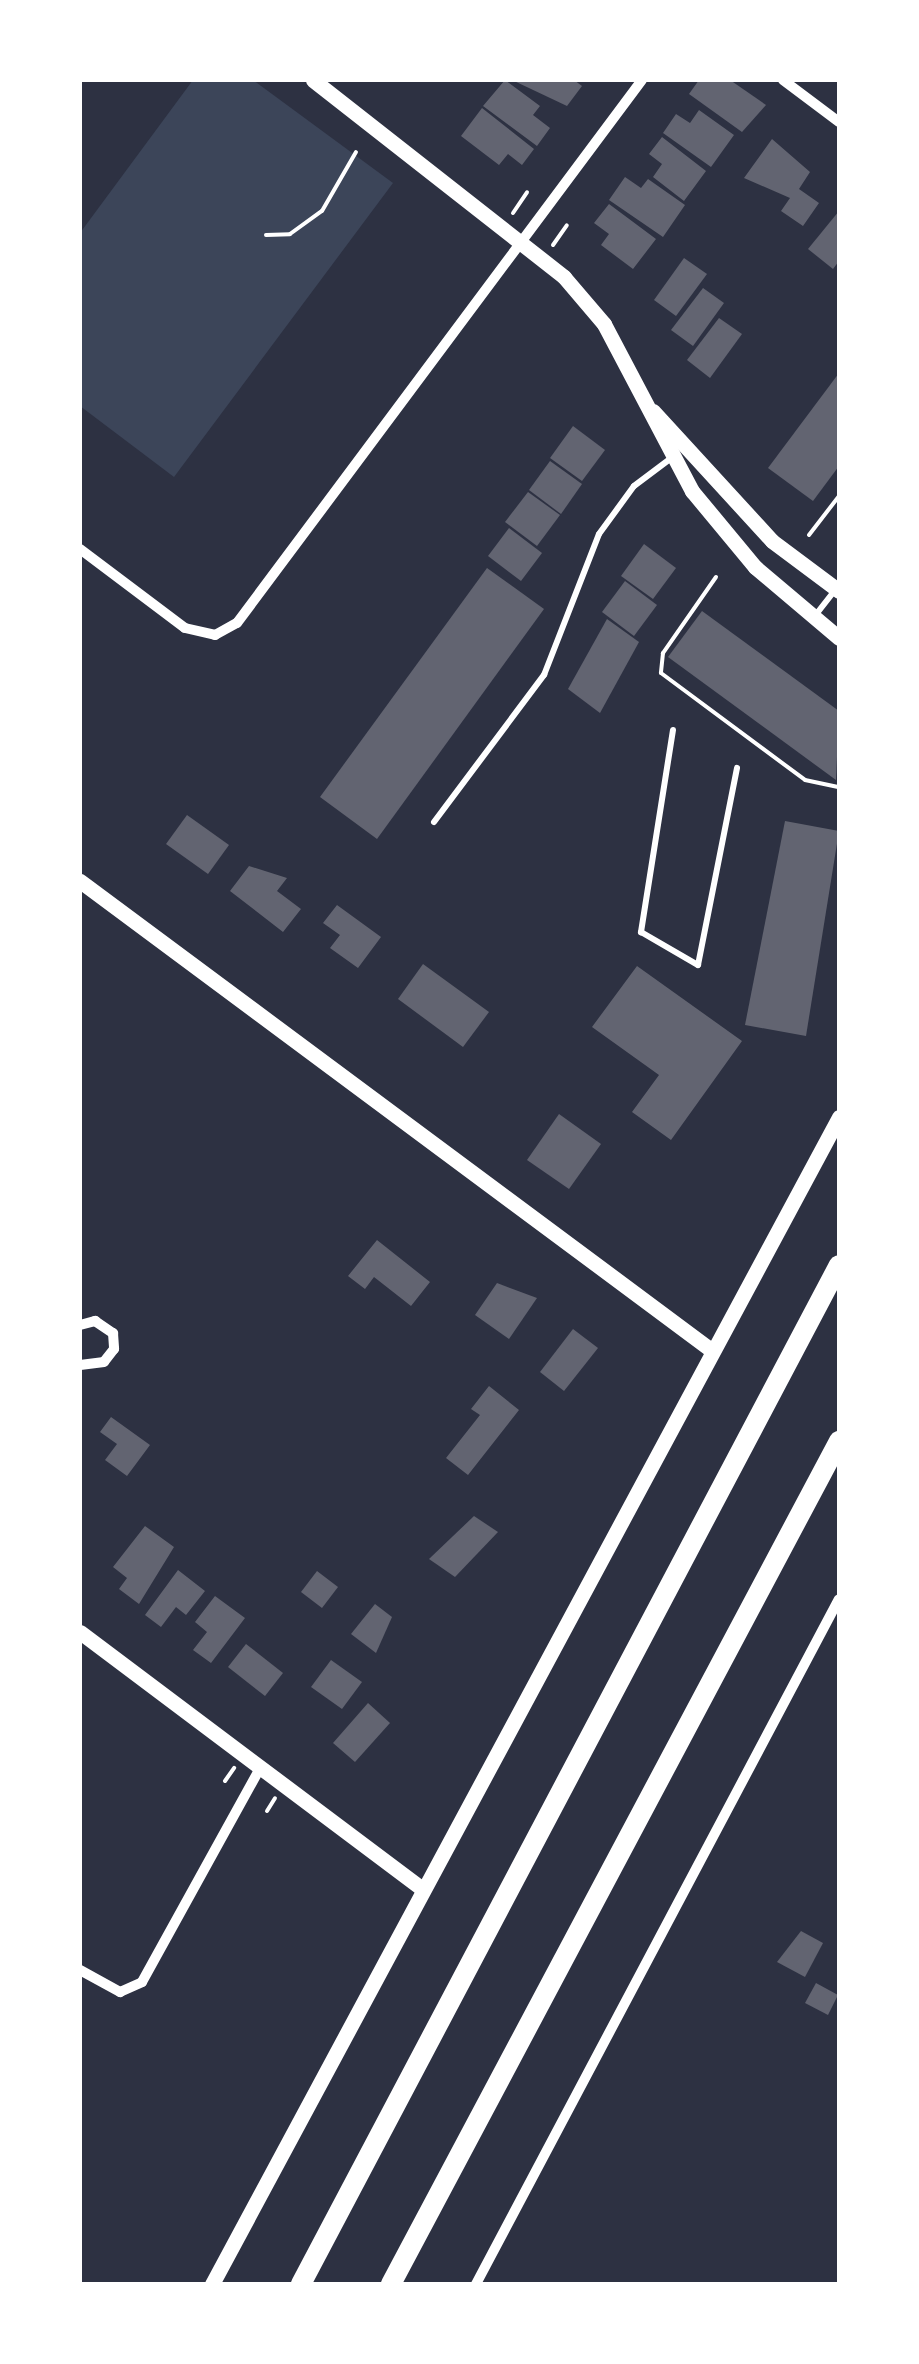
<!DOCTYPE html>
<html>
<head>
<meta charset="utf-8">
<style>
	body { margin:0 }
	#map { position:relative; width:919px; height:2364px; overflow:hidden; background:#2d3142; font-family:"DM Sans",sans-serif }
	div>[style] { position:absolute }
	.green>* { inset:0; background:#3c4559 }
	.building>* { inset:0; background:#626471 }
	.path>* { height:4px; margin:-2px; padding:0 2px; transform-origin:2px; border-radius:2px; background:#fff }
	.service>* { height:6px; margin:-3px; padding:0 3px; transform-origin:3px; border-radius:3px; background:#fff }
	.minor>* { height:10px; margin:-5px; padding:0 5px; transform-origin:5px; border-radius:5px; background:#fff }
	.tertiary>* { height:15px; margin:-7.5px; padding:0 7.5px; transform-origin:7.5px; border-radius:7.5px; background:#fff }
	.primary>* { height:20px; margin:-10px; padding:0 10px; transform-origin:10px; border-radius:10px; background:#fff }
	span { translate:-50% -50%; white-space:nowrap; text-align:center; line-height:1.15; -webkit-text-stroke:8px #fff; paint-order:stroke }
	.frame { position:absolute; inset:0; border:82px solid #fff; pointer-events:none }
</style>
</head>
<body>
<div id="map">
	<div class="green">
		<i style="clip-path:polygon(193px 80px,253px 80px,393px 183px,174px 477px,80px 406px,80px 233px)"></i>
	</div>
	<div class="building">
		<i style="clip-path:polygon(505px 80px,540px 106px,533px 115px,550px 128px,537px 146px,483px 106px)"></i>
		<i style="clip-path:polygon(512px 80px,574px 80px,582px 86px,567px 106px)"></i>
		<i style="clip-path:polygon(699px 80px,730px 80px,766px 105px,742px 132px,689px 94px)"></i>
		<i style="clip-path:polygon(482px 108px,534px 149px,522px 165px,508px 154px,499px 165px,461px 136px)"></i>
		<i style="clip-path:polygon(699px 110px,734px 135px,711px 167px,663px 133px,676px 114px,690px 123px)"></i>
		<i style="clip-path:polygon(662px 137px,706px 171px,684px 201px,653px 177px,662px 164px,649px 154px)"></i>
		<i style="clip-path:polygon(772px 139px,810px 172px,799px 189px,819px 203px,803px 226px,781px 211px,790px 198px,744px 178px)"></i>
		<i style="clip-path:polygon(625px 177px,641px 188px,648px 179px,685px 205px,663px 237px,609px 200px)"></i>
		<i style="clip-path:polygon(609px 204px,656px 239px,633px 269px,601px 245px,609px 234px,594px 223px)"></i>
		<i style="clip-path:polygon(839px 211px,839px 261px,833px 269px,808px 249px)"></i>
		<i style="clip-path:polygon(684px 258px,707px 274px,676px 316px,654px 300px)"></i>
		<i style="clip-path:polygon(703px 288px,724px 303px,693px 346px,671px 330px)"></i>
		<i style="clip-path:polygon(719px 318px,742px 334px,710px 378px,687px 360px)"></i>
		<i style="clip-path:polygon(839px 373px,839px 466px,813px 501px,768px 468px)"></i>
		<i style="clip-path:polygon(573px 426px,605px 450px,582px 481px,550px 458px)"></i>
		<i style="clip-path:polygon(550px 461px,582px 484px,561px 514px,529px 490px)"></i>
		<i style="clip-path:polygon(528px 492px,560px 515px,537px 546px,505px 522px)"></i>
		<i style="clip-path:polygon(509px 528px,542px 553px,521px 581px,488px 556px)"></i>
		<i style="clip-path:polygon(644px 544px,676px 568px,653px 599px,621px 576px)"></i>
		<i style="clip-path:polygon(487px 568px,544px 609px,377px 839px,320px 797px)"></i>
		<i style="clip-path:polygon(625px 581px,657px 605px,634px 636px,602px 612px)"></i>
		<i style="clip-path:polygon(702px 611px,839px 711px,836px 780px,668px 657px)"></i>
		<i style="clip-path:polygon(607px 619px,639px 642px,600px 713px,568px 689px)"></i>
		<i style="clip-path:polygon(187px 815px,229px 845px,208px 874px,166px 844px)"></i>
		<i style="clip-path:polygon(785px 821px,839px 831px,806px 1036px,745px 1025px)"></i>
		<i style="clip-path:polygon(249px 866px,287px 878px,277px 891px,301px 909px,283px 932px,230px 891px)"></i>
		<i style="clip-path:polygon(337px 905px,381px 937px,358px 968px,330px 948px,340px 935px,323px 923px)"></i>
		<i style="clip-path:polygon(423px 964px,489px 1012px,463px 1047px,398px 999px)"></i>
		<i style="clip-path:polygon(637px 966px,742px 1041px,671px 1140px,632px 1112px,659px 1075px,592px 1027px)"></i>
		<i style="clip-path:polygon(559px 1114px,601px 1144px,569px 1189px,527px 1160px)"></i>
		<i style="clip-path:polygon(377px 1240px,430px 1282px,411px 1306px,374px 1277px,365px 1289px,348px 1276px)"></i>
		<i style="clip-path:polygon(497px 1283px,537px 1298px,509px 1339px,475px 1315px)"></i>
		<i style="clip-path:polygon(573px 1329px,598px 1348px,564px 1391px,540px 1372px)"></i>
		<i style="clip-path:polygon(489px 1386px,519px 1410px,468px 1475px,446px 1458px,480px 1415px,471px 1409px)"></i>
		<i style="clip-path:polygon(111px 1417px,150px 1445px,127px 1476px,105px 1460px,117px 1444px,100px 1432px)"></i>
		<i style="clip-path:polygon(474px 1516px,498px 1532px,455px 1577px,429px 1559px)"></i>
		<i style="clip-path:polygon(145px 1526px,174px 1547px,139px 1604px,119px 1589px,127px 1578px,113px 1567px)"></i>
		<i style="clip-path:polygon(178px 1570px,205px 1591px,186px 1615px,176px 1607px,161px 1627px,145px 1615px)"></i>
		<i style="clip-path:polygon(317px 1571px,338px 1587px,322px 1608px,301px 1592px)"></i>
		<i style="clip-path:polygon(215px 1596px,245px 1618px,211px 1663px,193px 1650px,207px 1632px,195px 1622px)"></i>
		<i style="clip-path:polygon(375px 1604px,392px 1617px,376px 1653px,351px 1634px)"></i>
		<i style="clip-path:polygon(246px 1644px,283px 1673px,265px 1696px,228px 1667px)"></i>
		<i style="clip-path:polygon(331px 1660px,362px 1682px,342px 1709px,311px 1687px)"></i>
		<i style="clip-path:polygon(368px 1703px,390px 1723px,355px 1762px,333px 1743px)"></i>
		<i style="clip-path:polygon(801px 1931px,823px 1943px,805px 1977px,777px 1962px)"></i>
		<i style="clip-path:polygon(816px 1983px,838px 1995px,828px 2015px,805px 2003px)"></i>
	</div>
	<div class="path">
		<i style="left:513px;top:213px;width:25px;rotate:-56deg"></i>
		<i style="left:266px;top:235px;width:24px;rotate:-2deg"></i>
		<i style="left:290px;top:234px;width:39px;rotate:-36deg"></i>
		<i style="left:322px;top:211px;width:68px;rotate:-60deg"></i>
		<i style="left:553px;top:245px;width:24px;rotate:-55deg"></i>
		<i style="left:809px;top:535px;width:49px;rotate:-52.4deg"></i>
		<i style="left:716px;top:577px;width:93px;rotate:124.9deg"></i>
		<i style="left:663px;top:653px;width:20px;rotate:96deg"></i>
		<i style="left:661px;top:673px;width:179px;rotate:36.6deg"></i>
		<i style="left:805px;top:780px;width:35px;rotate:12deg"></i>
		<i style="left:225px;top:1781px;width:16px;rotate:-55deg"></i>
		<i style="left:267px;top:1811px;width:15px;rotate:-58deg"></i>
	</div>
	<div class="service">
		<i style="left:814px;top:617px;width:33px;rotate:-52deg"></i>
		<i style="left:673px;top:730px;width:205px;rotate:99deg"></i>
		<i style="left:641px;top:932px;width:66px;rotate:30.1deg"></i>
		<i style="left:698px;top:965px;width:201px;rotate:-78.8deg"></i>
		<i style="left:434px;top:822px;width:184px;rotate:-53.2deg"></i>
		<i style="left:544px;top:675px;width:151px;rotate:-68.7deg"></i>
		<i style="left:599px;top:534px;width:59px;rotate:-53.9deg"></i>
		<i style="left:634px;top:486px;width:50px;rotate:-36.9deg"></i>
	</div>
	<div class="minor">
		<i style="left:783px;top:80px;width:70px;rotate:36.9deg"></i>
		<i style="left:80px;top:549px;width:131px;rotate:37deg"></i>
		<i style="left:185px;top:628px;width:31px;rotate:13deg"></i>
		<i style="left:215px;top:635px;width:25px;rotate:-29deg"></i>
		<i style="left:237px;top:623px;width:677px;rotate:-53.28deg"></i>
		<i style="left:80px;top:1325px;width:16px;rotate:-15deg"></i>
		<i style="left:95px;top:1321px;width:22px;rotate:34deg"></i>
		<i style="left:113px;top:1333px;width:16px;rotate:86deg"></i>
		<i style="left:114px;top:1349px;width:16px;rotate:128deg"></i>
		<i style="left:104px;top:1362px;width:24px;rotate:173deg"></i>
		<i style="left:80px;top:1970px;width:46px;rotate:28.8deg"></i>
		<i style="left:120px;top:1992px;width:24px;rotate:-24deg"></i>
		<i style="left:142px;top:1982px;width:244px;rotate:-61.1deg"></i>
		<i style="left:476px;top:2284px;width:775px;rotate:-62.08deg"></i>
	</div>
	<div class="tertiary">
		<i style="left:313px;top:80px;width:319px;rotate:38.1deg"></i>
		<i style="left:564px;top:277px;width:62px;rotate:49.6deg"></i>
		<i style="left:604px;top:324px;width:189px;rotate:62.2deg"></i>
		<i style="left:692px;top:491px;width:99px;rotate:50.3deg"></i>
		<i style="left:755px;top:567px;width:110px;rotate:40.2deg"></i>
		<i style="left:653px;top:411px;width:176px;rotate:47.5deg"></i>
		<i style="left:772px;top:541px;width:84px;rotate:36.7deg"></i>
		<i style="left:80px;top:881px;width:785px;rotate:36.61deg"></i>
		<i style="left:80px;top:1632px;width:429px;rotate:36.9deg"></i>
		<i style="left:212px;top:2284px;width:1325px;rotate:-61.75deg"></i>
	</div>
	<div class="primary">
		<i style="left:301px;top:2284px;width:1152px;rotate:-62.17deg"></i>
		<i style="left:391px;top:2284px;width:955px;rotate:-62.01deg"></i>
	</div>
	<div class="frame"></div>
</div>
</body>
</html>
